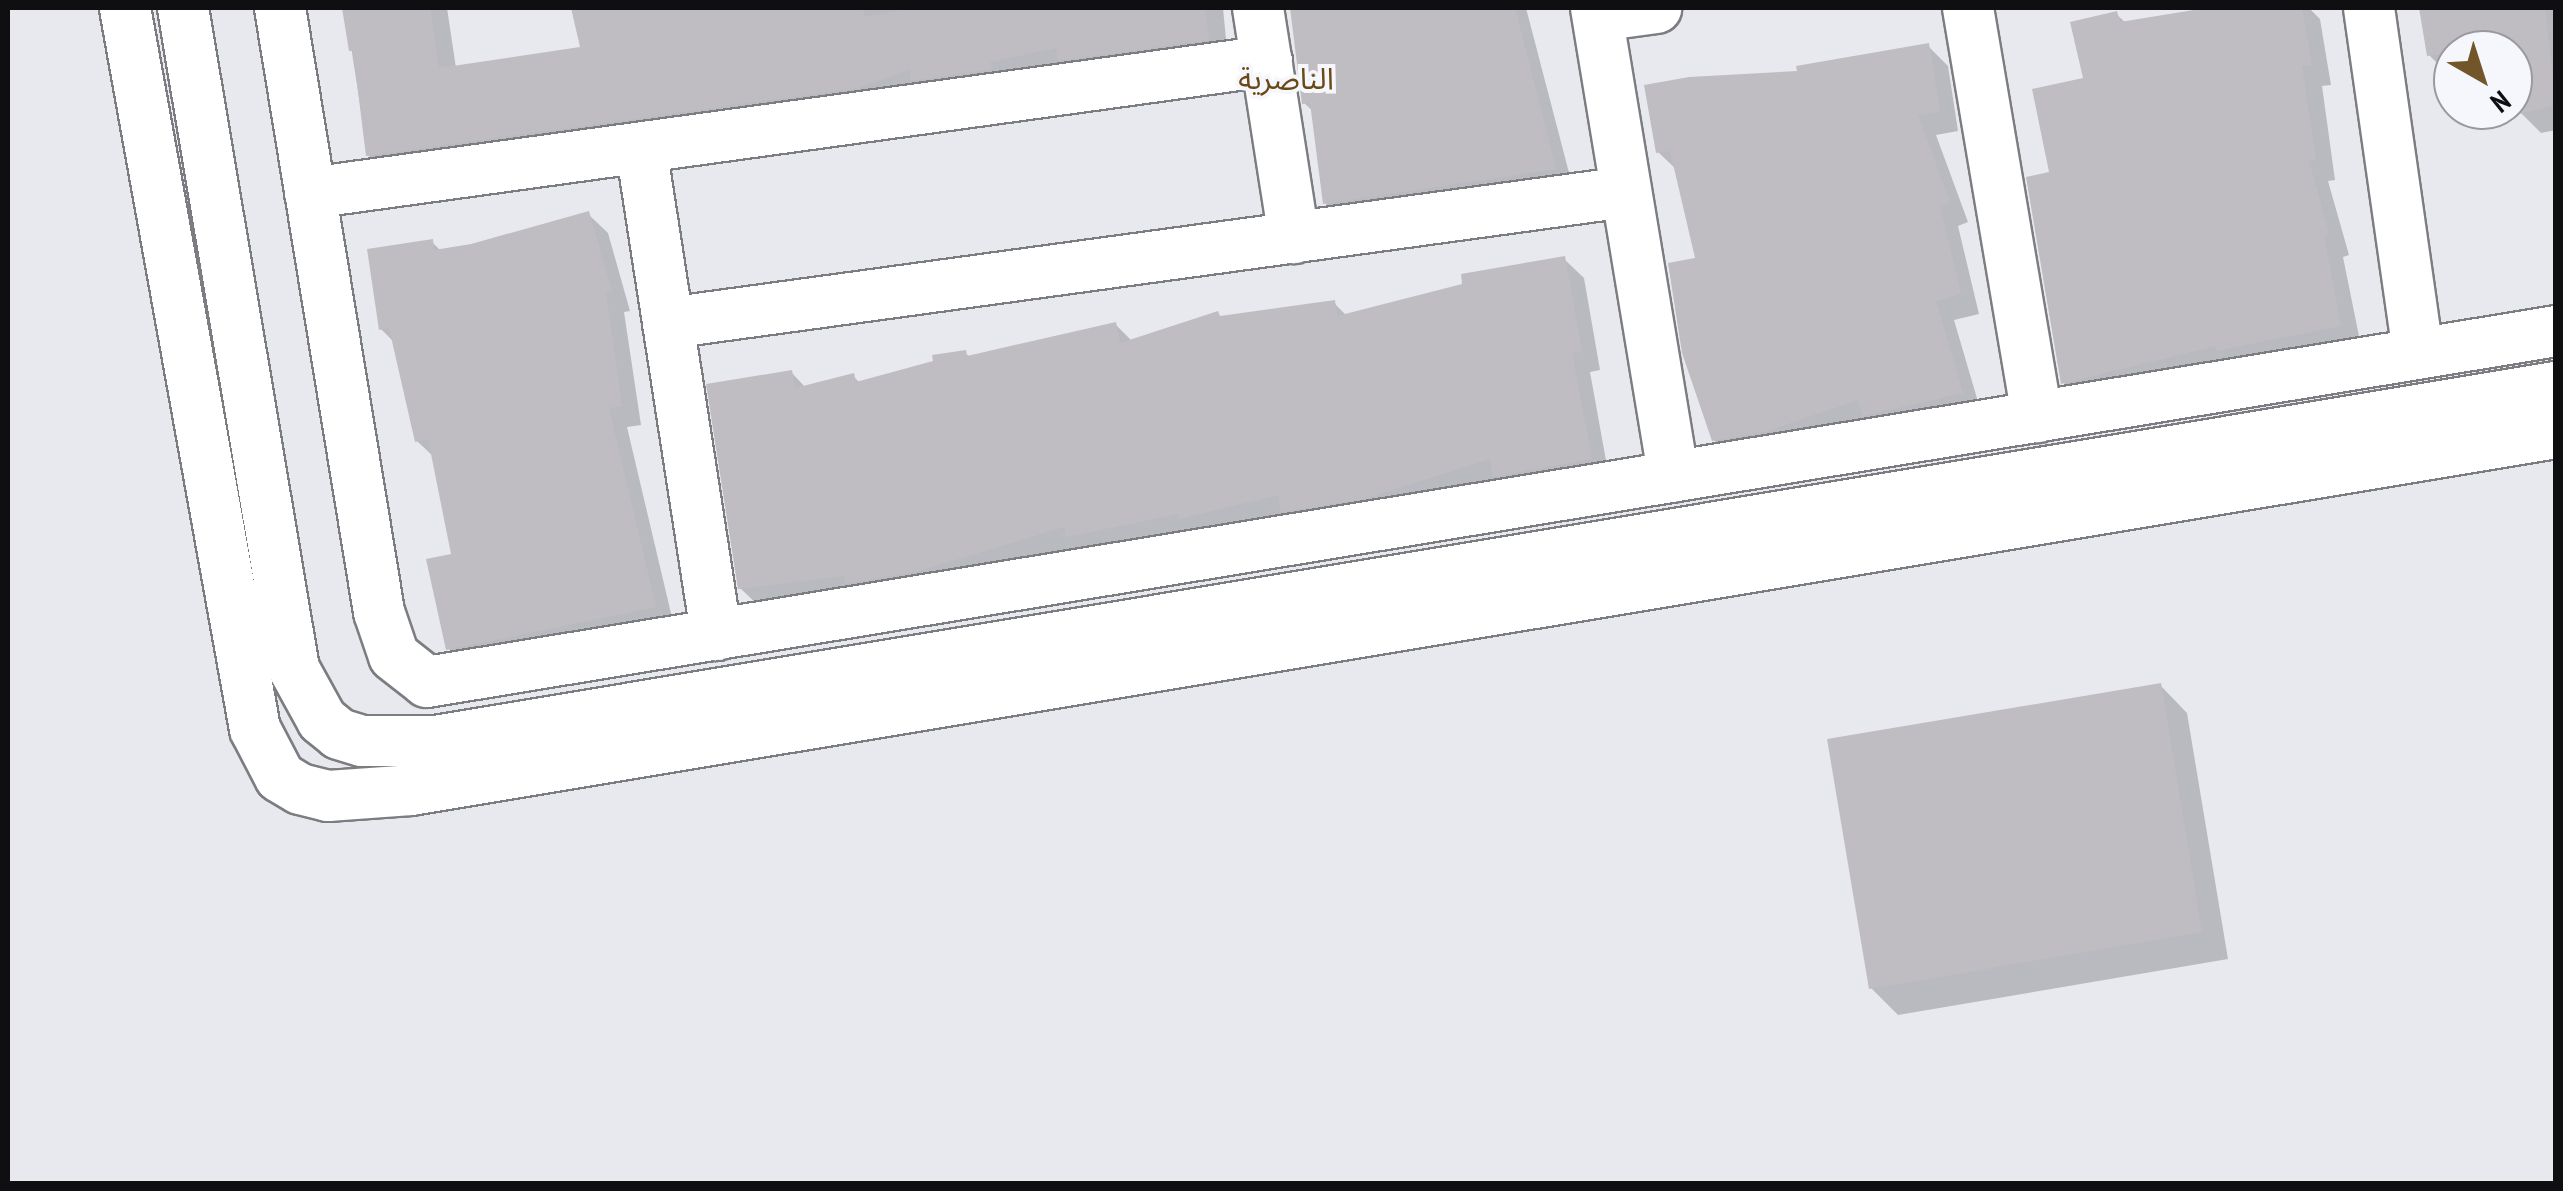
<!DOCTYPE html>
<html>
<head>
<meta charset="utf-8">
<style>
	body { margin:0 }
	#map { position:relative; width:2563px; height:1191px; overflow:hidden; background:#e8e9ef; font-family:"PT Sans Narrow","Noto Sans Arabic",sans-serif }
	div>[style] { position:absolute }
	.shadow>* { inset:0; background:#0003 }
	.building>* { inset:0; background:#c0bdc2 }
	.roads { filter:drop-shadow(2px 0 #7c7d81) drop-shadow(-2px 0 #7c7d81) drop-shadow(0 2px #7c7d81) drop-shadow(0 -2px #7c7d81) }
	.minor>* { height:50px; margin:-25px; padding:0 25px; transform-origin:25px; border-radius:25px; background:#fff }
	span { translate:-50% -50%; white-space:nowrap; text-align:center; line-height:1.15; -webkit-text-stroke:8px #f6f7fc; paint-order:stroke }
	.neighbourhood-label { font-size:30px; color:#694a14 }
	.frame { position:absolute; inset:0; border:10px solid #0f0f11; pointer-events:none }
	.north { position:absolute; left:2433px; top:30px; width:100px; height:100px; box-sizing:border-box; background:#f6f7fc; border:2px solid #9a9a9e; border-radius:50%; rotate:141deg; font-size:28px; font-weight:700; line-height:40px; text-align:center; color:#0f0f11 }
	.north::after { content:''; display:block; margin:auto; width:35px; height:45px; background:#725629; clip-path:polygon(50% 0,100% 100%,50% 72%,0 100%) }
</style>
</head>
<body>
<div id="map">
	<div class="shadow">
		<i style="clip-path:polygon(345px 8px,447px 8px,456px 68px,583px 49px,574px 8px,1223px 8px,1228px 60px,389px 176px,368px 155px)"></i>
		<i style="clip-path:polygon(1291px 8px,1526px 8px,1573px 188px,1344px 222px,1325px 203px,1314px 112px,1304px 103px)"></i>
		<i style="clip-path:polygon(2236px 8px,2309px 8px,2320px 19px,2331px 85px,2322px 86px,2335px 180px,2328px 181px,2349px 255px,2343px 257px,2361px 346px,2084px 403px,2063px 382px,2052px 174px,2086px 80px,2116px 14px,2126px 23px)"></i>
		<i style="clip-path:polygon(2422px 8px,2556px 8px,2556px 130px,2541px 133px,2521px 113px,2513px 80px,2513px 50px,2453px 50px,2453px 75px,2449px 75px,2429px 55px)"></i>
		<i style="clip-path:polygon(1928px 46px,1948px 66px,1958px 131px,1936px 135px,1968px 222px,1958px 226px,1979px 314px,1954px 320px,1981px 412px,1734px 460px,1714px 440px,1698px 260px,1678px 171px,1658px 152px,1800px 74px)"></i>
		<i style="clip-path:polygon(588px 214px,608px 233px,630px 311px,624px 312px,641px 425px,627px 427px,674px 626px,468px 668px,448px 648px,454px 556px,435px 458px,417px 441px,394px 342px,381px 329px,432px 242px,441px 251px,471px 247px)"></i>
		<i style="clip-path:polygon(1564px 259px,1584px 278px,1600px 370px,1590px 372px,1609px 477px,1087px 555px,1079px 547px,935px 591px,760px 607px,740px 588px,791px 372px,806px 388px,853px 376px,860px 383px,965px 353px,970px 357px,1115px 324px,1132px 341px,1221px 318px,1334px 303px,1347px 316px)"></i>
		<i style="clip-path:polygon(2160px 685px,2187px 713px,2228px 959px,1898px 1015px,1871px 988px)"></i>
	</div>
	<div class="building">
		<i style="clip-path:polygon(342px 8px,430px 8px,439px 68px,580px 47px,571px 8px,862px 8px,865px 17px,914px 8px,1205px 8px,1209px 40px,1058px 61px,1056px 48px,990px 62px,992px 69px,982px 71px,911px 81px,909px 70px,858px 88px,366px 156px,353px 51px,349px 51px)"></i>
		<i style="clip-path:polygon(1290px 8px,1515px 8px,1556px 169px,1323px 204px,1310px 103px,1302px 104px)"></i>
		<i style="clip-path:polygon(2206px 8px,2302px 8px,2312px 65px,2302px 66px,2316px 160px,2309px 161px,2329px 234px,2324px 236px,2341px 326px,2216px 351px,2215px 346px,2061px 384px,2026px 177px,2049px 172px,2032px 89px,2083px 78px,2070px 22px,2117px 11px,2120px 22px)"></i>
		<i style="clip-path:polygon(2419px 8px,2545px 8px,2556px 105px,2519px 114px,2513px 91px,2513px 43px,2427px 56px)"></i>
		<i style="clip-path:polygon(1929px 43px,1940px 112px,1918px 115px,1950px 202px,1940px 206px,1961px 294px,1936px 301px,1963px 393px,1863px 416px,1858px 400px,1764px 432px,1712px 441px,1682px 353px,1668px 263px,1695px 258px,1670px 151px,1656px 153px,1644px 85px,1689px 77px,1797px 71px,1796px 66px)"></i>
		<i style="clip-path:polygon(589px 211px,612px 291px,606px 293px,622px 406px,609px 408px,656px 607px,446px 650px,426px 559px,451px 554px,428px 439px,415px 442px,389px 328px,379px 330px,367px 249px,433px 239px,434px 250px,471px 244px)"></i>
		<i style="clip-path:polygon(1565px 256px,1582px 352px,1572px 353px,1592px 459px,1493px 477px,1490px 459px,1363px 499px,1281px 512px,1278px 495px,1179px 519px,1178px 514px,1066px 537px,1064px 527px,915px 572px,845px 584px,844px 576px,738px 589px,706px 384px,792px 370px,795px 388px,854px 373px,856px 382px,933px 361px,932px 355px,966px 350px,967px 356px,1116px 322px,1120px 343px,1218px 311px,1220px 316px,1335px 300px,1337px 316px,1462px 284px,1461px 274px)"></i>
		<i style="clip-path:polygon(2161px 683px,2202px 932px,1869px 989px,1827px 739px)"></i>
	</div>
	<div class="roads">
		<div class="minor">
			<i style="left:125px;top:8px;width:733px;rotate:79.78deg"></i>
			<i style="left:255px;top:729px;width:54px;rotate:62.5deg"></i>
			<i style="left:280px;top:777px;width:23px;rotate:31deg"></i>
			<i style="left:300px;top:789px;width:29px;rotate:14deg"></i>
			<i style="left:328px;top:796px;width:83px;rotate:-4.1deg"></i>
			<i style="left:411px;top:790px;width:2175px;rotate:-9.45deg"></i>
			<i style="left:183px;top:8px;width:670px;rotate:80.47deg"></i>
			<i style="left:294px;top:669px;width:58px;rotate:61.2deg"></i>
			<i style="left:322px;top:720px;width:22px;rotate:39deg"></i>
			<i style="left:339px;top:734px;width:24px;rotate:17deg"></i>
			<i style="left:362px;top:741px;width:73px"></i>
			<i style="left:435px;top:741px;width:2150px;rotate:-9.48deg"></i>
			<i style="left:280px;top:8px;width:612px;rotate:80.69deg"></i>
			<i style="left:379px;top:612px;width:46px;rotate:71.2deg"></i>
			<i style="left:394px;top:656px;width:42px;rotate:38.2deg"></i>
			<i style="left:427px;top:682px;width:2158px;rotate:-9.36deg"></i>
			<i style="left:1258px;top:8px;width:233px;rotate:81.1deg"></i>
			<i style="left:1596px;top:8px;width:475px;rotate:80.6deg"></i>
			<i style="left:1968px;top:8px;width:415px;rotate:80.4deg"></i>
			<i style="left:2369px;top:8px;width:349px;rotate:81.9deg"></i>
			<i style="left:1598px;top:16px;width:59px;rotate:-7.9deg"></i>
			<i style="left:641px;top:148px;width:493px;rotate:81.2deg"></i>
			<i style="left:310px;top:193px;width:966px;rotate:-7.85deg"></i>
			<i style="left:668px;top:323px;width:966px;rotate:-7.79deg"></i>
		</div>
	</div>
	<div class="neighbourhood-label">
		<span style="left:1286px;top:78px">الناصرية</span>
	</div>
	<div class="frame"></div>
	<div class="north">N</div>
</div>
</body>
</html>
